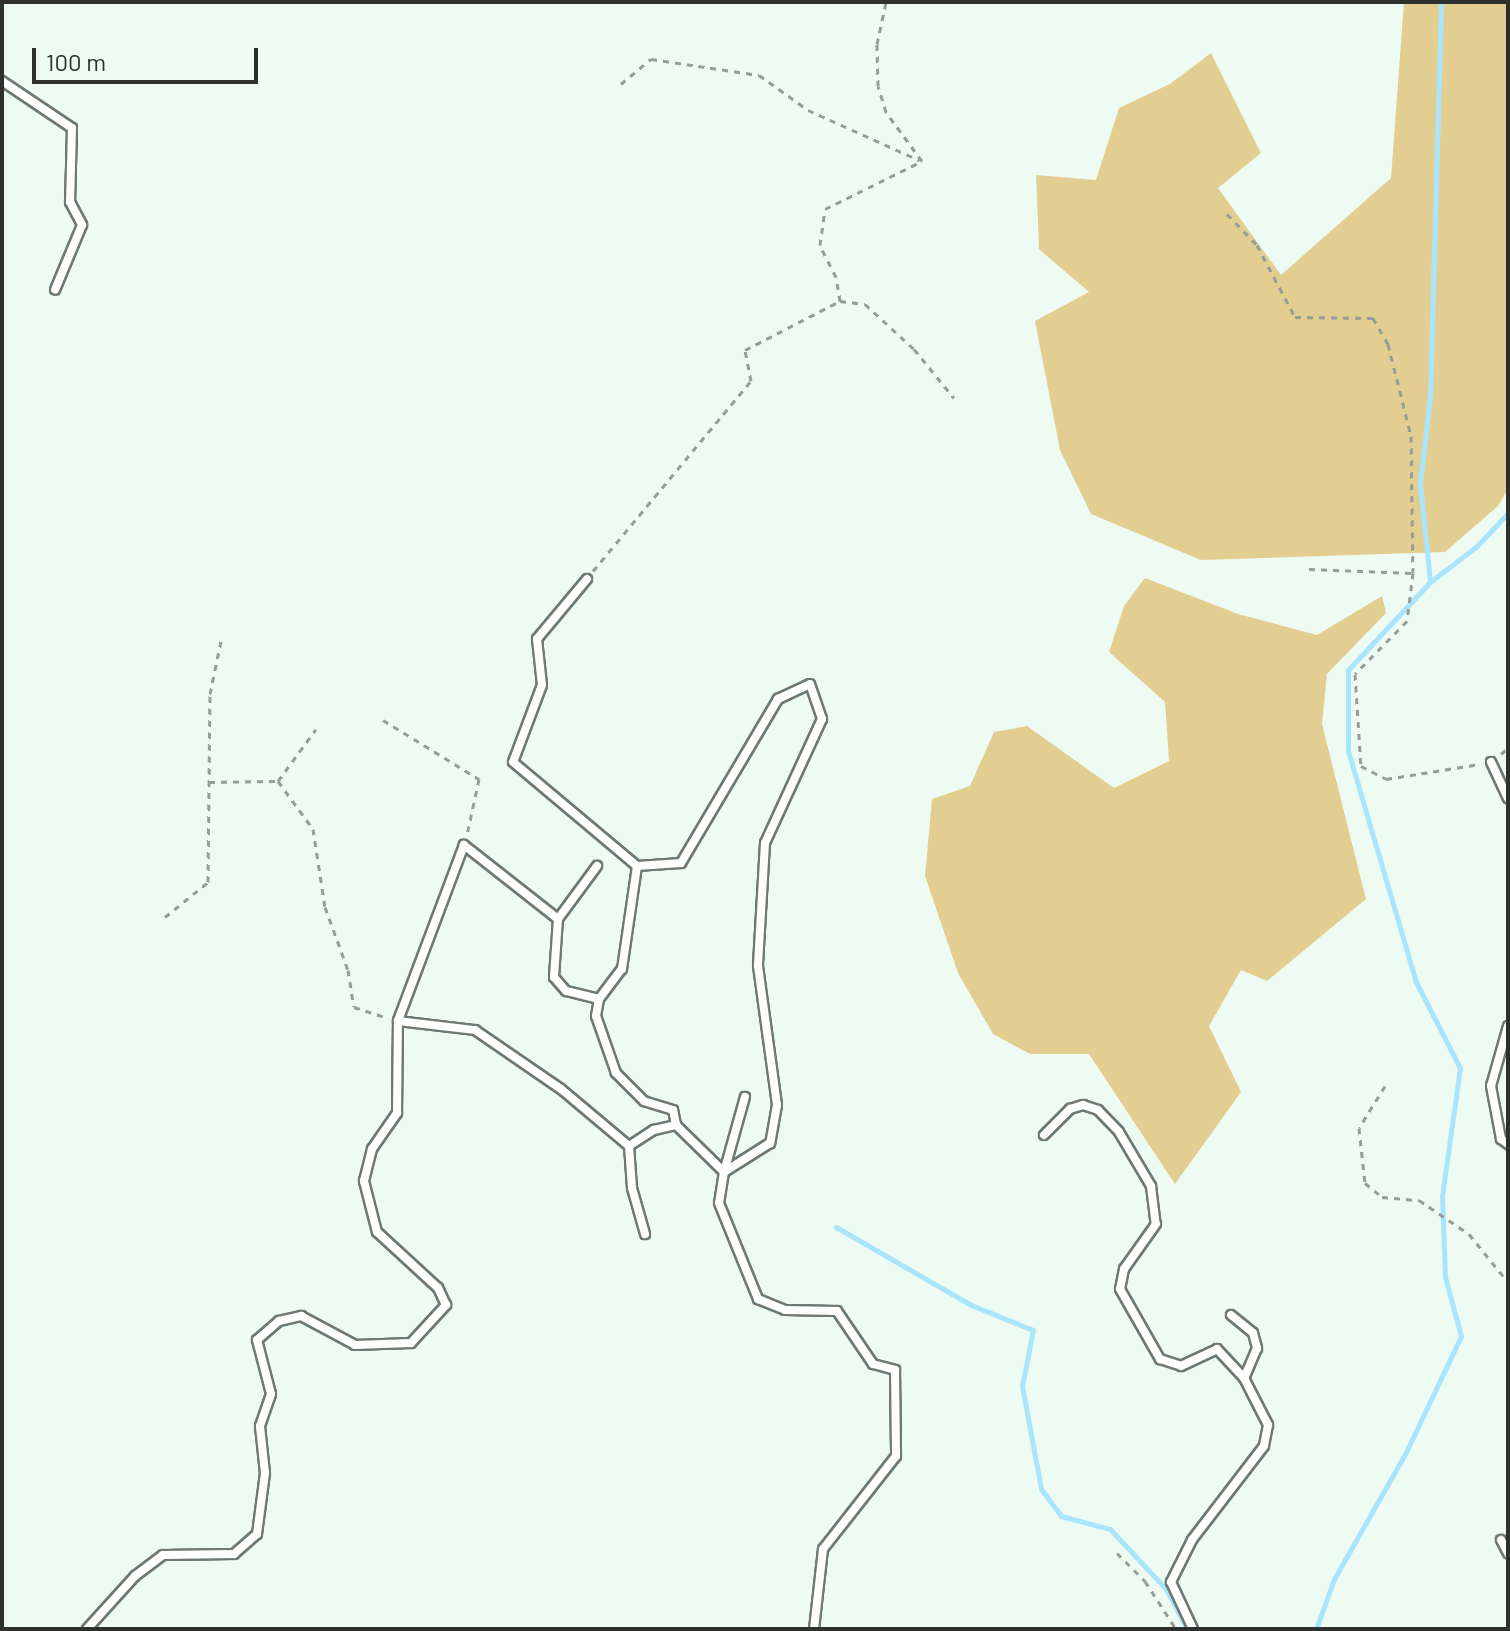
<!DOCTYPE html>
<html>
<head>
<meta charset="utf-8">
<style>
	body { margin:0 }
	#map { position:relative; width:1510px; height:1631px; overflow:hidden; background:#edfbf2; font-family:Barlow,sans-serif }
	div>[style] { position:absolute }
	.green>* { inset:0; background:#e2ce91 }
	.stream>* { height:5px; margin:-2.5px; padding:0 2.5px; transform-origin:2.5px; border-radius:2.5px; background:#a9e6fd }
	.path>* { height:3px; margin-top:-1.5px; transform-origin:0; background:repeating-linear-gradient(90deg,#949d97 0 6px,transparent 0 12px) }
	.roads { filter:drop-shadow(2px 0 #6d7971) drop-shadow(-2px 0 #6d7971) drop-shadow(0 2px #6d7971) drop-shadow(0 -2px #6d7971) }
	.service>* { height:8px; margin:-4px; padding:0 4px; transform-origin:4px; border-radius:4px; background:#fff }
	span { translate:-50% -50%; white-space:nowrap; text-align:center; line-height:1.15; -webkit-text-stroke:8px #edfbf2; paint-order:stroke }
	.frame { position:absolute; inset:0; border:4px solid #2c312e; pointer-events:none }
	.scale { position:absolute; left:32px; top:48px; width:226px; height:36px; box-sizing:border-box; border:4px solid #2c312e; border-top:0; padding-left:10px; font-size:24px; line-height:28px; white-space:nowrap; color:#2c312e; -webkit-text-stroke:6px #edfbf2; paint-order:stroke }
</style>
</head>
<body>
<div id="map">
	<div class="green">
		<i style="clip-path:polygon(1404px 2px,1508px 2px,1508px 489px,1498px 506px,1445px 552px,1201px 560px,1091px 514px,1060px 450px,1035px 321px,1089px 292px,1039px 249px,1036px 175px,1096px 180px,1119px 108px,1170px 84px,1211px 53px,1261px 153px,1218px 188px,1281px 275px,1391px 178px)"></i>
		<i style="clip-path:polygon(1145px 578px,1238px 614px,1317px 635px,1382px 596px,1386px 613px,1327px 674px,1322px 724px,1366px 899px,1267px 981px,1241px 970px,1209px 1026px,1241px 1092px,1175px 1184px,1089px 1054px,1030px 1054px,993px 1034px,958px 973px,925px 876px,932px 799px,970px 786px,994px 732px,1027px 726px,1114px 788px,1169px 761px,1165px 702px,1109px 652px,1124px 606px)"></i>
	</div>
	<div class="stream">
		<i style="left:1430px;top:582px;width:59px;rotate:-37.5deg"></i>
		<i style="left:1477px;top:546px;width:45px;rotate:-46.8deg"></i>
		<i style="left:836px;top:1227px;width:156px;rotate:30deg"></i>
		<i style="left:971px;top:1305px;width:67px;rotate:22deg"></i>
		<i style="left:1033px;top:1330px;width:57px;rotate:101.1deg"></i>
		<i style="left:1022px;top:1386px;width:105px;rotate:79.5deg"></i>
		<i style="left:1041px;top:1489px;width:34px;rotate:53deg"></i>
		<i style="left:1061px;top:1516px;width:51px;rotate:14.9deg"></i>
		<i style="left:1110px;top:1529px;width:82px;rotate:47deg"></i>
		<i style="left:1166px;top:1589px;width:45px;rotate:62.3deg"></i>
		<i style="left:1316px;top:1629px;width:53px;rotate:-70.2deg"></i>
		<i style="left:1334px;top:1579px;width:146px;rotate:-60.4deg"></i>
		<i style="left:1406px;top:1452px;width:128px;rotate:-64.6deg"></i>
		<i style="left:1461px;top:1336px;width:61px;rotate:-105.2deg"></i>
		<i style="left:1445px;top:1277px;width:81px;rotate:-92.1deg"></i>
		<i style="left:1442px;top:1196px;width:129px;rotate:-82deg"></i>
		<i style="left:1460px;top:1068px;width:97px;rotate:-117.1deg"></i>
		<i style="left:1416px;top:982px;width:241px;rotate:-106.4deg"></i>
		<i style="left:1348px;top:751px;width:81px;rotate:-90deg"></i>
		<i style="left:1348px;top:670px;width:120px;rotate:-47deg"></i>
		<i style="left:1430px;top:582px;width:100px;rotate:-95.8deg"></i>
		<i style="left:1420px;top:483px;width:87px;rotate:-83.4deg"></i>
		<i style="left:1430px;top:397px;width:395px;rotate:-88.4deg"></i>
	</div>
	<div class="path">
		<i style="left:621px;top:84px;width:39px;rotate:-40deg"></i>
		<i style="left:651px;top:59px;width:109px;rotate:8.4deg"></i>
		<i style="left:759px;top:75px;width:60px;rotate:35.5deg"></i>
		<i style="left:808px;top:110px;width:122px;rotate:24.2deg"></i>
		<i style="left:1227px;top:214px;width:43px;rotate:45.9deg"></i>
		<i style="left:1257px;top:245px;width:81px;rotate:62.2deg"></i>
		<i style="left:1295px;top:317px;width:78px;rotate:0.7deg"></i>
		<i style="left:1373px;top:318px;width:30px;rotate:60deg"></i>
		<i style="left:1388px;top:344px;width:95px;rotate:76deg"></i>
		<i style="left:1411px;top:436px;width:137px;rotate:89.2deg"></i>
		<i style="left:1413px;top:573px;width:48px;rotate:97.1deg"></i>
		<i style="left:1407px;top:621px;width:74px;rotate:134.5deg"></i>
		<i style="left:1355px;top:674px;width:92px;rotate:86.3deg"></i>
		<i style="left:1361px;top:766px;width:28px;rotate:27deg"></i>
		<i style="left:1386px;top:779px;width:95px;rotate:-9.1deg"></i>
		<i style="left:840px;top:301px;width:25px;rotate:7deg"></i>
		<i style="left:865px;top:304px;width:67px;rotate:42.6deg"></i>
		<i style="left:914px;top:349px;width:63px;rotate:50.8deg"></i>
		<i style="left:1309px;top:569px;width:104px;rotate:2.2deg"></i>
		<i style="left:593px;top:571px;width:247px;rotate:-50.3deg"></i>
		<i style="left:751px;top:381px;width:32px;rotate:-101deg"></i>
		<i style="left:745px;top:350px;width:107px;rotate:-27.3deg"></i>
		<i style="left:840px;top:301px;width:24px;rotate:-99deg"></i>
		<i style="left:836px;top:277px;width:36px;rotate:-117deg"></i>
		<i style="left:820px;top:245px;width:36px;rotate:-82deg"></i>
		<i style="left:825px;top:209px;width:108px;rotate:-26.3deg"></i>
		<i style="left:922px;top:161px;width:61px;rotate:-126.3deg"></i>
		<i style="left:886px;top:112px;width:27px;rotate:-107deg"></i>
		<i style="left:878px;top:86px;width:42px;rotate:-91.4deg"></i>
		<i style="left:877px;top:44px;width:43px;rotate:-77.9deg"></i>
		<i style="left:383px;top:720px;width:113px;rotate:31.6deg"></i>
		<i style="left:479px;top:779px;width:57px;rotate:102.1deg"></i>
		<i style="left:1501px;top:754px;width:9px;rotate:-41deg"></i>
		<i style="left:278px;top:781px;width:64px;rotate:-53.8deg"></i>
		<i style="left:209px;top:782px;width:69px;rotate:-0.8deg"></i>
		<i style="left:278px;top:781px;width:59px;rotate:53.9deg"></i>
		<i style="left:313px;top:829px;width:79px;rotate:81.3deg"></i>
		<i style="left:325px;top:907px;width:67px;rotate:69.9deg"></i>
		<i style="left:348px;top:970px;width:37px;rotate:81deg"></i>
		<i style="left:354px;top:1007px;width:36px;rotate:18deg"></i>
		<i style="left:165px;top:917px;width:55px;rotate:-39.1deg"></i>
		<i style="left:208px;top:882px;width:188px;rotate:-89.4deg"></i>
		<i style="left:210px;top:694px;width:54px;rotate:-78.3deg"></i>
		<i style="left:1385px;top:1086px;width:49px;rotate:121.8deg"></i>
		<i style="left:1359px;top:1128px;width:55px;rotate:83.8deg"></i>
		<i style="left:1365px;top:1183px;width:22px;rotate:39deg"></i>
		<i style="left:1382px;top:1197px;width:37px;rotate:5deg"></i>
		<i style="left:1419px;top:1200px;width:60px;rotate:34.2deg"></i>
		<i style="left:1469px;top:1234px;width:62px;rotate:50.9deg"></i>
		<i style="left:1117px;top:1553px;width:40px;rotate:45deg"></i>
		<i style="left:1145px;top:1581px;width:57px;rotate:57.1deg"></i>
	</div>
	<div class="roads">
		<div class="service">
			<i style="left:2px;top:81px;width:84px;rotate:33.9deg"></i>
			<i style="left:72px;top:128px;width:74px;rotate:91.5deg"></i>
			<i style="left:70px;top:202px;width:26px;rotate:62deg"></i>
			<i style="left:82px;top:225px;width:70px;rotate:112.6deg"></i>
			<i style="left:587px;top:579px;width:78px;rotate:129.8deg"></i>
			<i style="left:537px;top:639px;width:46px;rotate:83.8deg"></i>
			<i style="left:542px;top:685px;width:82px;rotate:110.6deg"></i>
			<i style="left:513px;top:762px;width:162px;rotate:40deg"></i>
			<i style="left:637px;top:866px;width:44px;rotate:-3.9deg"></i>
			<i style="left:681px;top:863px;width:191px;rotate:-59.4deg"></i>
			<i style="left:778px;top:699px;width:35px;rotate:-25deg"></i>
			<i style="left:810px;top:684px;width:37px;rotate:71deg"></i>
			<i style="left:822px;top:719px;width:136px;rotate:114.7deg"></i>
			<i style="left:765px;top:843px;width:123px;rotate:93.3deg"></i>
			<i style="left:758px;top:966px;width:140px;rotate:82.2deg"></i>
			<i style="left:777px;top:1105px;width:39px;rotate:100deg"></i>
			<i style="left:770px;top:1143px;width:54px;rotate:147.8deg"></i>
			<i style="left:724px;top:1172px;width:31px;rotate:99deg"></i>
			<i style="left:719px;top:1203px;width:104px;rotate:67.9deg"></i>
			<i style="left:758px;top:1299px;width:29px;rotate:22deg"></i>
			<i style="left:785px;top:1310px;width:52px;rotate:1.1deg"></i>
			<i style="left:837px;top:1311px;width:64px;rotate:55.8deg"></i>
			<i style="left:873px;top:1364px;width:23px;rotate:15deg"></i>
			<i style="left:895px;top:1370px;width:86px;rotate:89.3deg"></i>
			<i style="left:896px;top:1456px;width:118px;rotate:128.1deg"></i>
			<i style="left:823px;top:1549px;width:81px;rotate:96.4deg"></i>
			<i style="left:1491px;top:762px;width:40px;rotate:65deg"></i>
			<i style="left:558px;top:919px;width:66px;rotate:-53.7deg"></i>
			<i style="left:599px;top:999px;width:38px;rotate:-53deg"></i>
			<i style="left:622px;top:969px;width:104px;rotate:-81.7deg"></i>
			<i style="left:1508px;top:1026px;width:62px;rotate:105.8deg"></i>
			<i style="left:1491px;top:1086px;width:54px;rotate:79.3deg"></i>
			<i style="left:1501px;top:1139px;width:9px;rotate:36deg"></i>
			<i style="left:676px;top:1125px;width:15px;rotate:-101deg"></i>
			<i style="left:673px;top:1110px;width:30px;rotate:-163deg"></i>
			<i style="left:644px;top:1101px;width:40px;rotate:-135deg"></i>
			<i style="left:616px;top:1073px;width:60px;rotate:-109.3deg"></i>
			<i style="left:596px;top:1016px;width:17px;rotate:-80deg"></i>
			<i style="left:599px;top:999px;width:34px;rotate:-166deg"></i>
			<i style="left:566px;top:991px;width:18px;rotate:-131deg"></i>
			<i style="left:554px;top:977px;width:58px;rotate:-86.1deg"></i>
			<i style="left:558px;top:919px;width:120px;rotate:-141.8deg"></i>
			<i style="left:464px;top:845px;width:188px;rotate:110.6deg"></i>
			<i style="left:398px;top:1021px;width:78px;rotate:6.7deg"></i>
			<i style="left:475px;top:1030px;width:104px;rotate:34.5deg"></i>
			<i style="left:561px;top:1089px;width:89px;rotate:40deg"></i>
			<i style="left:629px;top:1146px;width:30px;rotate:-33deg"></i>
			<i style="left:654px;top:1130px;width:23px;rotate:-13deg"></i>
			<i style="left:676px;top:1125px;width:67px;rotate:44.4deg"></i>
			<i style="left:724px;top:1172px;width:78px;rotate:-74.4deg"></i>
			<i style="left:1044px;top:1135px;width:37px;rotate:-45deg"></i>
			<i style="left:1070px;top:1109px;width:14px;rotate:-17deg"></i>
			<i style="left:1083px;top:1105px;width:16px;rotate:18deg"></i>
			<i style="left:1098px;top:1110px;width:30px;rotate:46deg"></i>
			<i style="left:1119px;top:1132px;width:63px;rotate:59.3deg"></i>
			<i style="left:1151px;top:1186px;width:38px;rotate:83deg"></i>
			<i style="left:1156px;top:1224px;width:55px;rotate:125.4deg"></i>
			<i style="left:1124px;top:1269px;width:20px;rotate:101deg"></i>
			<i style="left:1120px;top:1289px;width:81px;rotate:60.3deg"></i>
			<i style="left:1160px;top:1359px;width:22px;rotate:18deg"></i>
			<i style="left:1181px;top:1366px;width:40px;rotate:-25deg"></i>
			<i style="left:1217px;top:1349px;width:40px;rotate:47deg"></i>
			<i style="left:1244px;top:1378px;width:53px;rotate:62.9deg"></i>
			<i style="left:1268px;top:1425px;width:21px;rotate:101deg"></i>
			<i style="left:1264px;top:1446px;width:118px;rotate:127.5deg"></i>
			<i style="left:1192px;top:1540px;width:47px;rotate:116.6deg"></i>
			<i style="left:1171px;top:1582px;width:52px;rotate:64.9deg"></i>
			<i style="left:629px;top:1146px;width:42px;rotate:85.9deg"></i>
			<i style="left:632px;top:1188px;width:48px;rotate:74.2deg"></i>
			<i style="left:1231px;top:1315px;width:28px;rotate:39deg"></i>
			<i style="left:1253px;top:1333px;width:16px;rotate:75deg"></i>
			<i style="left:1257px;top:1348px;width:33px;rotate:113deg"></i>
			<i style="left:1501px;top:1540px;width:15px;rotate:62deg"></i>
			<i style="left:87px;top:1629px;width:72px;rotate:-47.8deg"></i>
			<i style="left:135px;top:1576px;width:35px;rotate:-37deg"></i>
			<i style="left:163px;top:1555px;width:71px;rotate:-0.8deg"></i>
			<i style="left:234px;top:1554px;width:30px;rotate:-41deg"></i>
			<i style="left:257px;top:1534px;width:62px;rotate:-82.5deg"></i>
			<i style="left:265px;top:1473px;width:47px;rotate:-96.1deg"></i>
			<i style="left:260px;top:1426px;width:34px;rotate:-71deg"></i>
			<i style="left:271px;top:1394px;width:56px;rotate:-104.5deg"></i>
			<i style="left:257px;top:1340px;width:29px;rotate:-41deg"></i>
			<i style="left:279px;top:1321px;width:23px;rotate:-13deg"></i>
			<i style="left:301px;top:1316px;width:61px;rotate:28.2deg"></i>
			<i style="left:355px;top:1345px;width:56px;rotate:-2deg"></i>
			<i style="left:411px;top:1343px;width:52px;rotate:-47.4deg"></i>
			<i style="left:446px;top:1305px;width:19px;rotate:-115deg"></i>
			<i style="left:438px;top:1288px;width:83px;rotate:-137.4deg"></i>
			<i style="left:377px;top:1232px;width:53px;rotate:-104.3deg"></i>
			<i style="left:364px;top:1181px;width:33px;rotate:-76deg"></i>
			<i style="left:372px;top:1149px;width:44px;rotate:-55.2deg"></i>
			<i style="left:397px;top:1113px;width:92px;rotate:-89.4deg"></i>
		</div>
	</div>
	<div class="frame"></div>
	<div class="scale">100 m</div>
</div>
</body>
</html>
